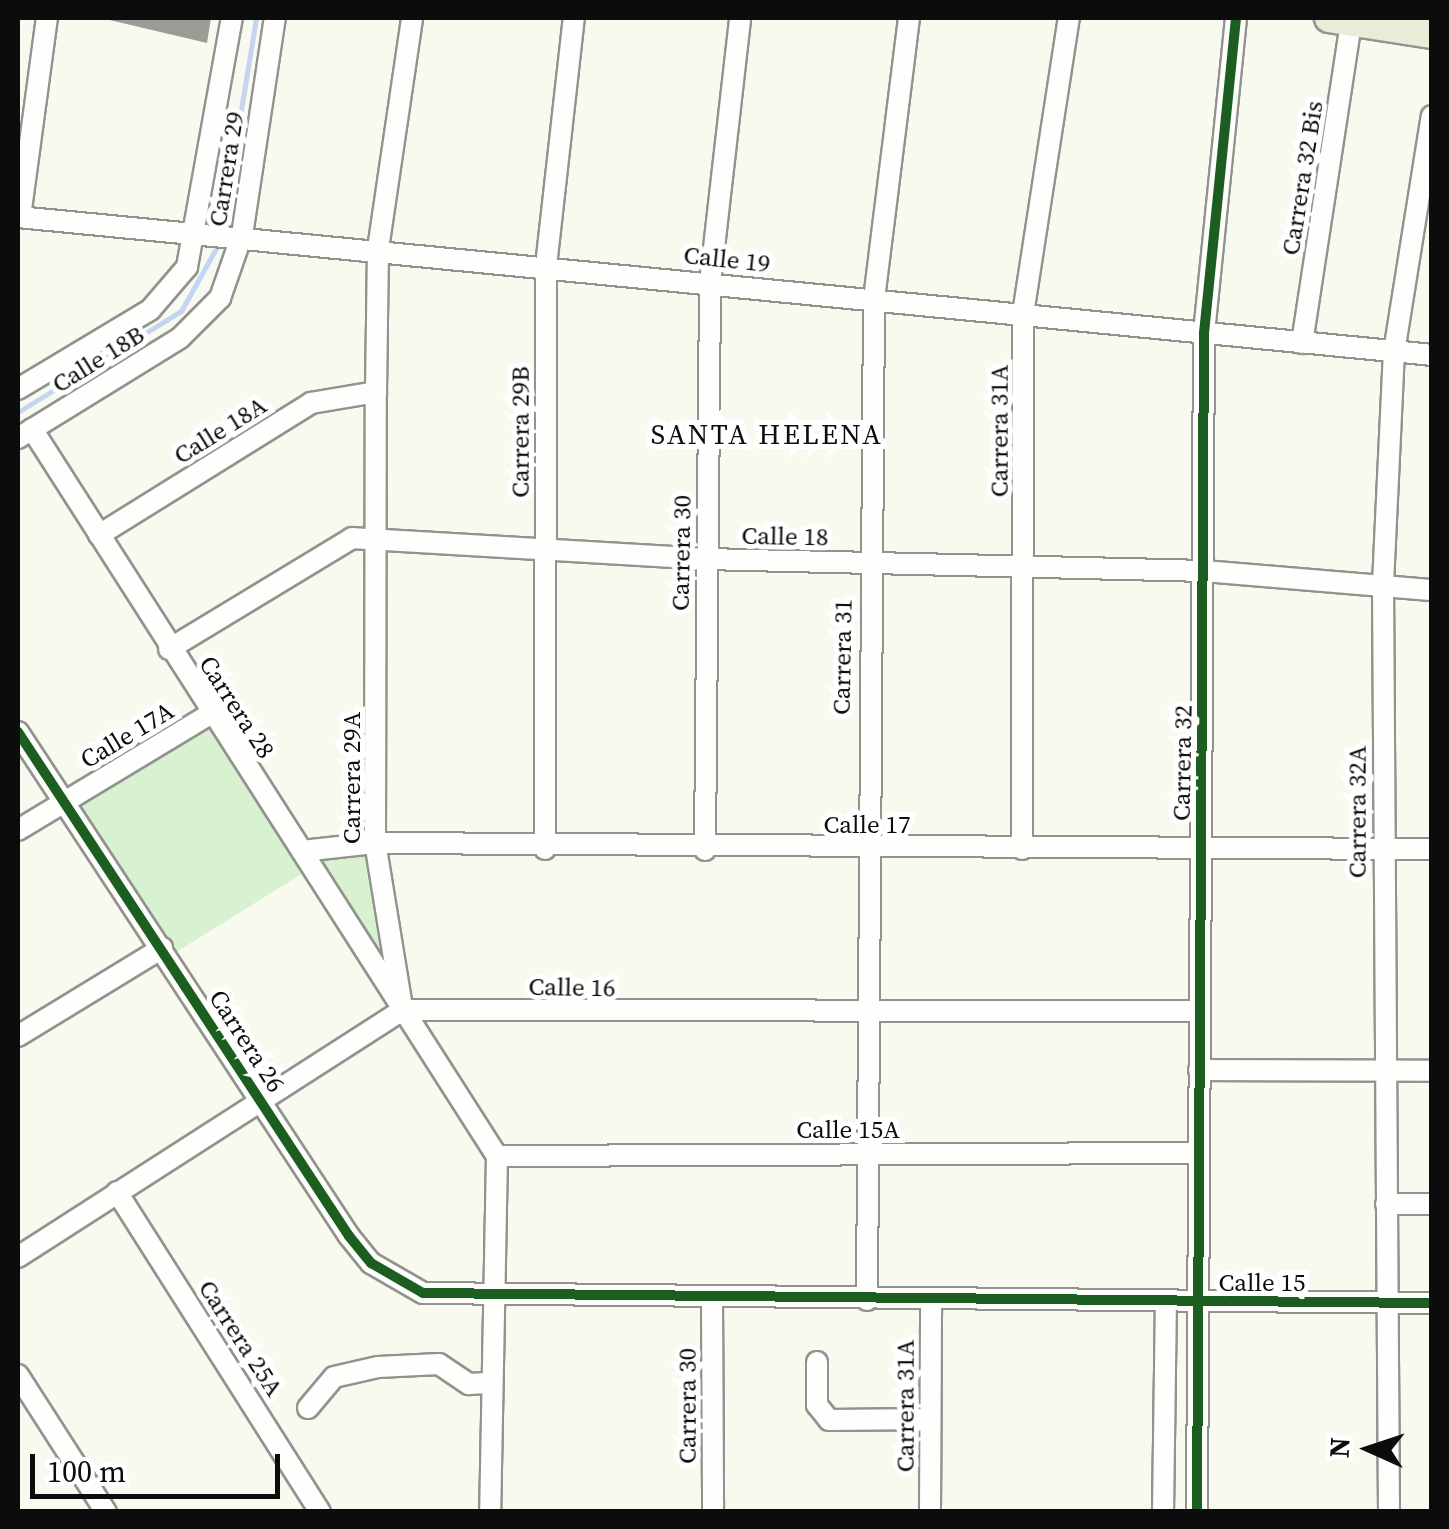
<!DOCTYPE html>
<html>
<head>
<meta charset="utf-8">
<style>
	body { margin:0 }
	#map { position:relative; width:1449px; height:1529px; overflow:hidden; background:#f8faf0; font-family:"Source Serif 4",serif }
	div>[style] { position:absolute }
	.green>* { inset:0; background:#d8f1d0 }
	.stream>* { height:5px; margin:-2.5px; padding:0 2.5px; transform-origin:2.5px; border-radius:2.5px; background:#c5d3f4 }
	.building>* { inset:0; background:#9c9c96 }
	.roads { filter:drop-shadow(2px 0 #92938f) drop-shadow(-2px 0 #92938f) drop-shadow(0 2px #92938f) drop-shadow(0 -2px #92938f) }
	.minor>* { height:20px; margin:-10px; padding:0 10px; transform-origin:10px; border-radius:10px; background:#fefefd }
	.major>* { height:28px; margin:-14px; padding:0 14px; transform-origin:14px; border-radius:14px; background:#e9ecd7 }
	.cycleway>* { height:10px; margin:-5px; padding:0 5px; transform-origin:5px; border-radius:5px; background:#1b5e20 }
	span { translate:-50% -50%; white-space:nowrap; text-align:center; line-height:1.15; -webkit-text-stroke:10px #fff; paint-order:stroke }
	.street-label { font-size:25px; color:#0c0c0c }
	.neighbourhood-label { font-size:28px; color:#0c0c0c; letter-spacing:2.5px }
	.frame { position:absolute; inset:0; border:20px solid #0c0c0c; pointer-events:none }
	.north { position:absolute; left:1319px; top:1399px; width:100px; height:100px; -webkit-text-stroke:8px #fff; paint-order:stroke; rotate:273deg; font-size:28px; font-weight:700; line-height:40px; text-align:center; color:#0c0c0c }
	.north::after { content:''; display:block; margin:auto; width:35px; height:45px; background:#0c0c0c; clip-path:polygon(50% 0,100% 100%,50% 72%,0 100%) }
	.scale { position:absolute; left:30px; top:1454px; width:250px; height:45px; box-sizing:border-box; border:5px solid #0c0c0c; border-top:0; padding-left:12px; font-size:30px; line-height:35px; white-space:nowrap; color:#0c0c0c; -webkit-text-stroke:8px #fff; paint-order:stroke }
</style>
</head>
<body>
<div id="map">
	<div class="green">
		<i style="clip-path:polygon(210px 714px,302px 850px,375px 843px,403px 1010px,313px 867px,168px 957px,63px 803px)"></i>
	</div>
	<div class="stream">
		<i style="left:221px;top:232px;width:217px;rotate:-80.7deg"></i>
		<i style="left:18px;top:412px;width:192px;rotate:-31.8deg"></i>
		<i style="left:181px;top:311px;width:78px;rotate:-60.8deg"></i>
	</div>
	<div class="building">
		<i style="clip-path:polygon(101px 18px,211px 18px,207px 43px)"></i>
	</div>
	<div class="roads">
		<div class="minor">
			<i style="left:18px;top:217px;width:1421px;rotate:5.57deg"></i>
			<i style="left:20px;top:217px;width:201px;rotate:-82.3deg"></i>
			<i style="left:1302px;top:343px;width:326px;rotate:-81.3deg"></i>
			<i style="left:18px;top:389px;width:154px;rotate:-30.9deg"></i>
			<i style="left:150px;top:310px;width:57px;rotate:-49.3deg"></i>
			<i style="left:187px;top:267px;width:253px;rotate:-79.8deg"></i>
			<i style="left:32px;top:429px;width:863px;rotate:57.4deg"></i>
			<i style="left:497px;top:1156px;width:356px;rotate:91.1deg"></i>
			<i style="left:18px;top:438px;width:190px;rotate:-31.7deg"></i>
			<i style="left:180px;top:338px;width:57px;rotate:-45deg"></i>
			<i style="left:220px;top:298px;width:67px;rotate:-70.8deg"></i>
			<i style="left:242px;top:235px;width:219px;rotate:-81.4deg"></i>
			<i style="left:99px;top:535px;width:250px;rotate:-31.9deg"></i>
			<i style="left:311px;top:403px;width:66px;rotate:-9.6deg"></i>
			<i style="left:169px;top:649px;width:214px;rotate:-31.2deg"></i>
			<i style="left:352px;top:538px;width:354px;rotate:3.4deg"></i>
			<i style="left:705px;top:559px;width:500px;rotate:1.37deg"></i>
			<i style="left:1205px;top:571px;width:228px;rotate:4.8deg"></i>
			<i style="left:18px;top:732px;width:603px;rotate:56.71deg"></i>
			<i style="left:349px;top:1236px;width:35px;rotate:51deg"></i>
			<i style="left:371px;top:1263px;width:60px;rotate:30deg"></i>
			<i style="left:423px;top:1293px;width:1009px;rotate:0.57deg"></i>
			<i style="left:18px;top:830px;width:224px;rotate:-31.1deg"></i>
			<i style="left:545px;top:849px;width:583px;rotate:-89.9deg"></i>
			<i style="left:546px;top:266px;width:250px;rotate:-83.6deg"></i>
			<i style="left:1022px;top:849px;width:535px;rotate:-89.89deg"></i>
			<i style="left:1023px;top:314px;width:300px;rotate:-81.2deg"></i>
			<i style="left:705px;top:850px;width:567px;rotate:-89.49deg"></i>
			<i style="left:710px;top:283px;width:267px;rotate:-83.5deg"></i>
			<i style="left:302px;top:851px;width:73px;rotate:-6.3deg"></i>
			<i style="left:375px;top:843px;width:1057px;rotate:0.33deg"></i>
			<i style="left:401px;top:1001px;width:160px;rotate:-99.3deg"></i>
			<i style="left:375px;top:843px;width:451px;rotate:-89.9deg"></i>
			<i style="left:376px;top:392px;width:143px;rotate:-89.2deg"></i>
			<i style="left:378px;top:249px;width:233px;rotate:-81.6deg"></i>
			<i style="left:18px;top:1036px;width:169px;rotate:-31.4deg"></i>
			<i style="left:1199px;top:1070px;width:233px;rotate:0.2deg"></i>
			<i style="left:497px;top:1156px;width:701px;rotate:-0.25deg"></i>
			<i style="left:117px;top:1192px;width:379px;rotate:57.6deg"></i>
			<i style="left:1386px;top:1204px;width:46px"></i>
			<i style="left:18px;top:1257px;width:457px;rotate:-32.7deg"></i>
			<i style="left:403px;top:1010px;width:796px;rotate:0.07deg"></i>
			<i style="left:712px;top:1300px;width:212px;rotate:89.7deg"></i>
			<i style="left:867px;top:1300px;width:1001px;rotate:-89.6deg"></i>
			<i style="left:874px;top:299px;width:283px;rotate:-82.9deg"></i>
			<i style="left:817px;top:1362px;width:43px;rotate:90deg"></i>
			<i style="left:817px;top:1405px;width:19px;rotate:51deg"></i>
			<i style="left:829px;top:1420px;width:101px;rotate:-0.6deg"></i>
			<i style="left:18px;top:1375px;width:163px;rotate:57.3deg"></i>
			<i style="left:308px;top:1408px;width:40px;rotate:-50deg"></i>
			<i style="left:334px;top:1377px;width:45px;rotate:-12.8deg"></i>
			<i style="left:378px;top:1367px;width:61px;rotate:-2.8deg"></i>
			<i style="left:439px;top:1364px;width:36px;rotate:34deg"></i>
			<i style="left:469px;top:1384px;width:22px;rotate:-3deg"></i>
			<i style="left:930px;top:1512px;width:211px;rotate:-89.7deg"></i>
			<i style="left:1163px;top:1512px;width:209px;rotate:-89.2deg"></i>
			<i style="left:1197px;top:1512px;width:1179px;rotate:-89.66deg"></i>
			<i style="left:1204px;top:333px;width:317px;rotate:-84.2deg"></i>
			<i style="left:1389px;top:1512px;width:928px;rotate:-90.37deg"></i>
			<i style="left:1383px;top:584px;width:232px;rotate:-87.3deg"></i>
			<i style="left:1394px;top:352px;width:239px;rotate:-80.9deg"></i>
		</div>
		<div class="major">
			<i style="left:1329px;top:18px;width:104px;rotate:8.8deg"></i>
		</div>
	</div>
	<div class="cycleway">
		<i style="left:18px;top:732px;width:603px;rotate:56.71deg"></i>
		<i style="left:349px;top:1236px;width:35px;rotate:51deg"></i>
		<i style="left:371px;top:1263px;width:60px;rotate:30deg"></i>
		<i style="left:423px;top:1293px;width:1009px;rotate:0.57deg"></i>
		<i style="left:1197px;top:1512px;width:1179px;rotate:-89.66deg"></i>
		<i style="left:1204px;top:333px;width:317px;rotate:-84.2deg"></i>
	</div>
	<div class="street-label">
		<span style="left:226px;top:169px;rotate:-81deg">Carrera 29</span>
		<span style="left:1302px;top:178px;rotate:-81deg">Carrera 32 Bis</span>
		<span style="left:727px;top:259px;rotate:6deg">Calle 19</span>
		<span style="left:98px;top:359px;rotate:-32deg">Calle 18B</span>
		<span style="left:220px;top:430px;rotate:-32deg">Calle 18A</span>
		<span style="left:999px;top:431px;rotate:-90deg">Carrera 31A</span>
		<span style="left:520px;top:432px;rotate:-90deg">Carrera 29B</span>
		<span style="left:785px;top:536px;rotate:1deg">Calle 18</span>
		<span style="left:681px;top:553px;rotate:-89deg">Carrera 30</span>
		<span style="left:842px;top:657px;rotate:-89deg">Carrera 31</span>
		<span style="left:237px;top:707px;rotate:57deg">Carrera 28</span>
		<span style="left:127px;top:735px;rotate:-31deg">Calle 17A</span>
		<span style="left:1182px;top:763px;rotate:-89deg">Carrera 32</span>
		<span style="left:351px;top:778px;rotate:-90deg">Carrera 29A</span>
		<span style="left:1357px;top:812px;rotate:-90deg">Carrera 32A</span>
		<span style="left:867px;top:824px">Calle 17</span>
		<span style="left:572px;top:987px;rotate:1deg">Calle 16</span>
		<span style="left:247px;top:1041px;rotate:57deg">Carrera 26</span>
		<span style="left:848px;top:1129px">Calle 15A</span>
		<span style="left:1262px;top:1282px">Calle 15</span>
		<span style="left:241px;top:1338px;rotate:57deg">Carrera 25A</span>
		<span style="left:687px;top:1406px;rotate:-90deg">Carrera 30</span>
		<span style="left:905px;top:1406px;rotate:-90deg">Carrera 31A</span>
	</div>
	<div class="neighbourhood-label">
		<span style="left:767px;top:434px">SANTA HELENA</span>
	</div>
	<div class="frame"></div>
	<div class="north">N</div>
	<div class="scale">100 m</div>
</div>
</body>
</html>
